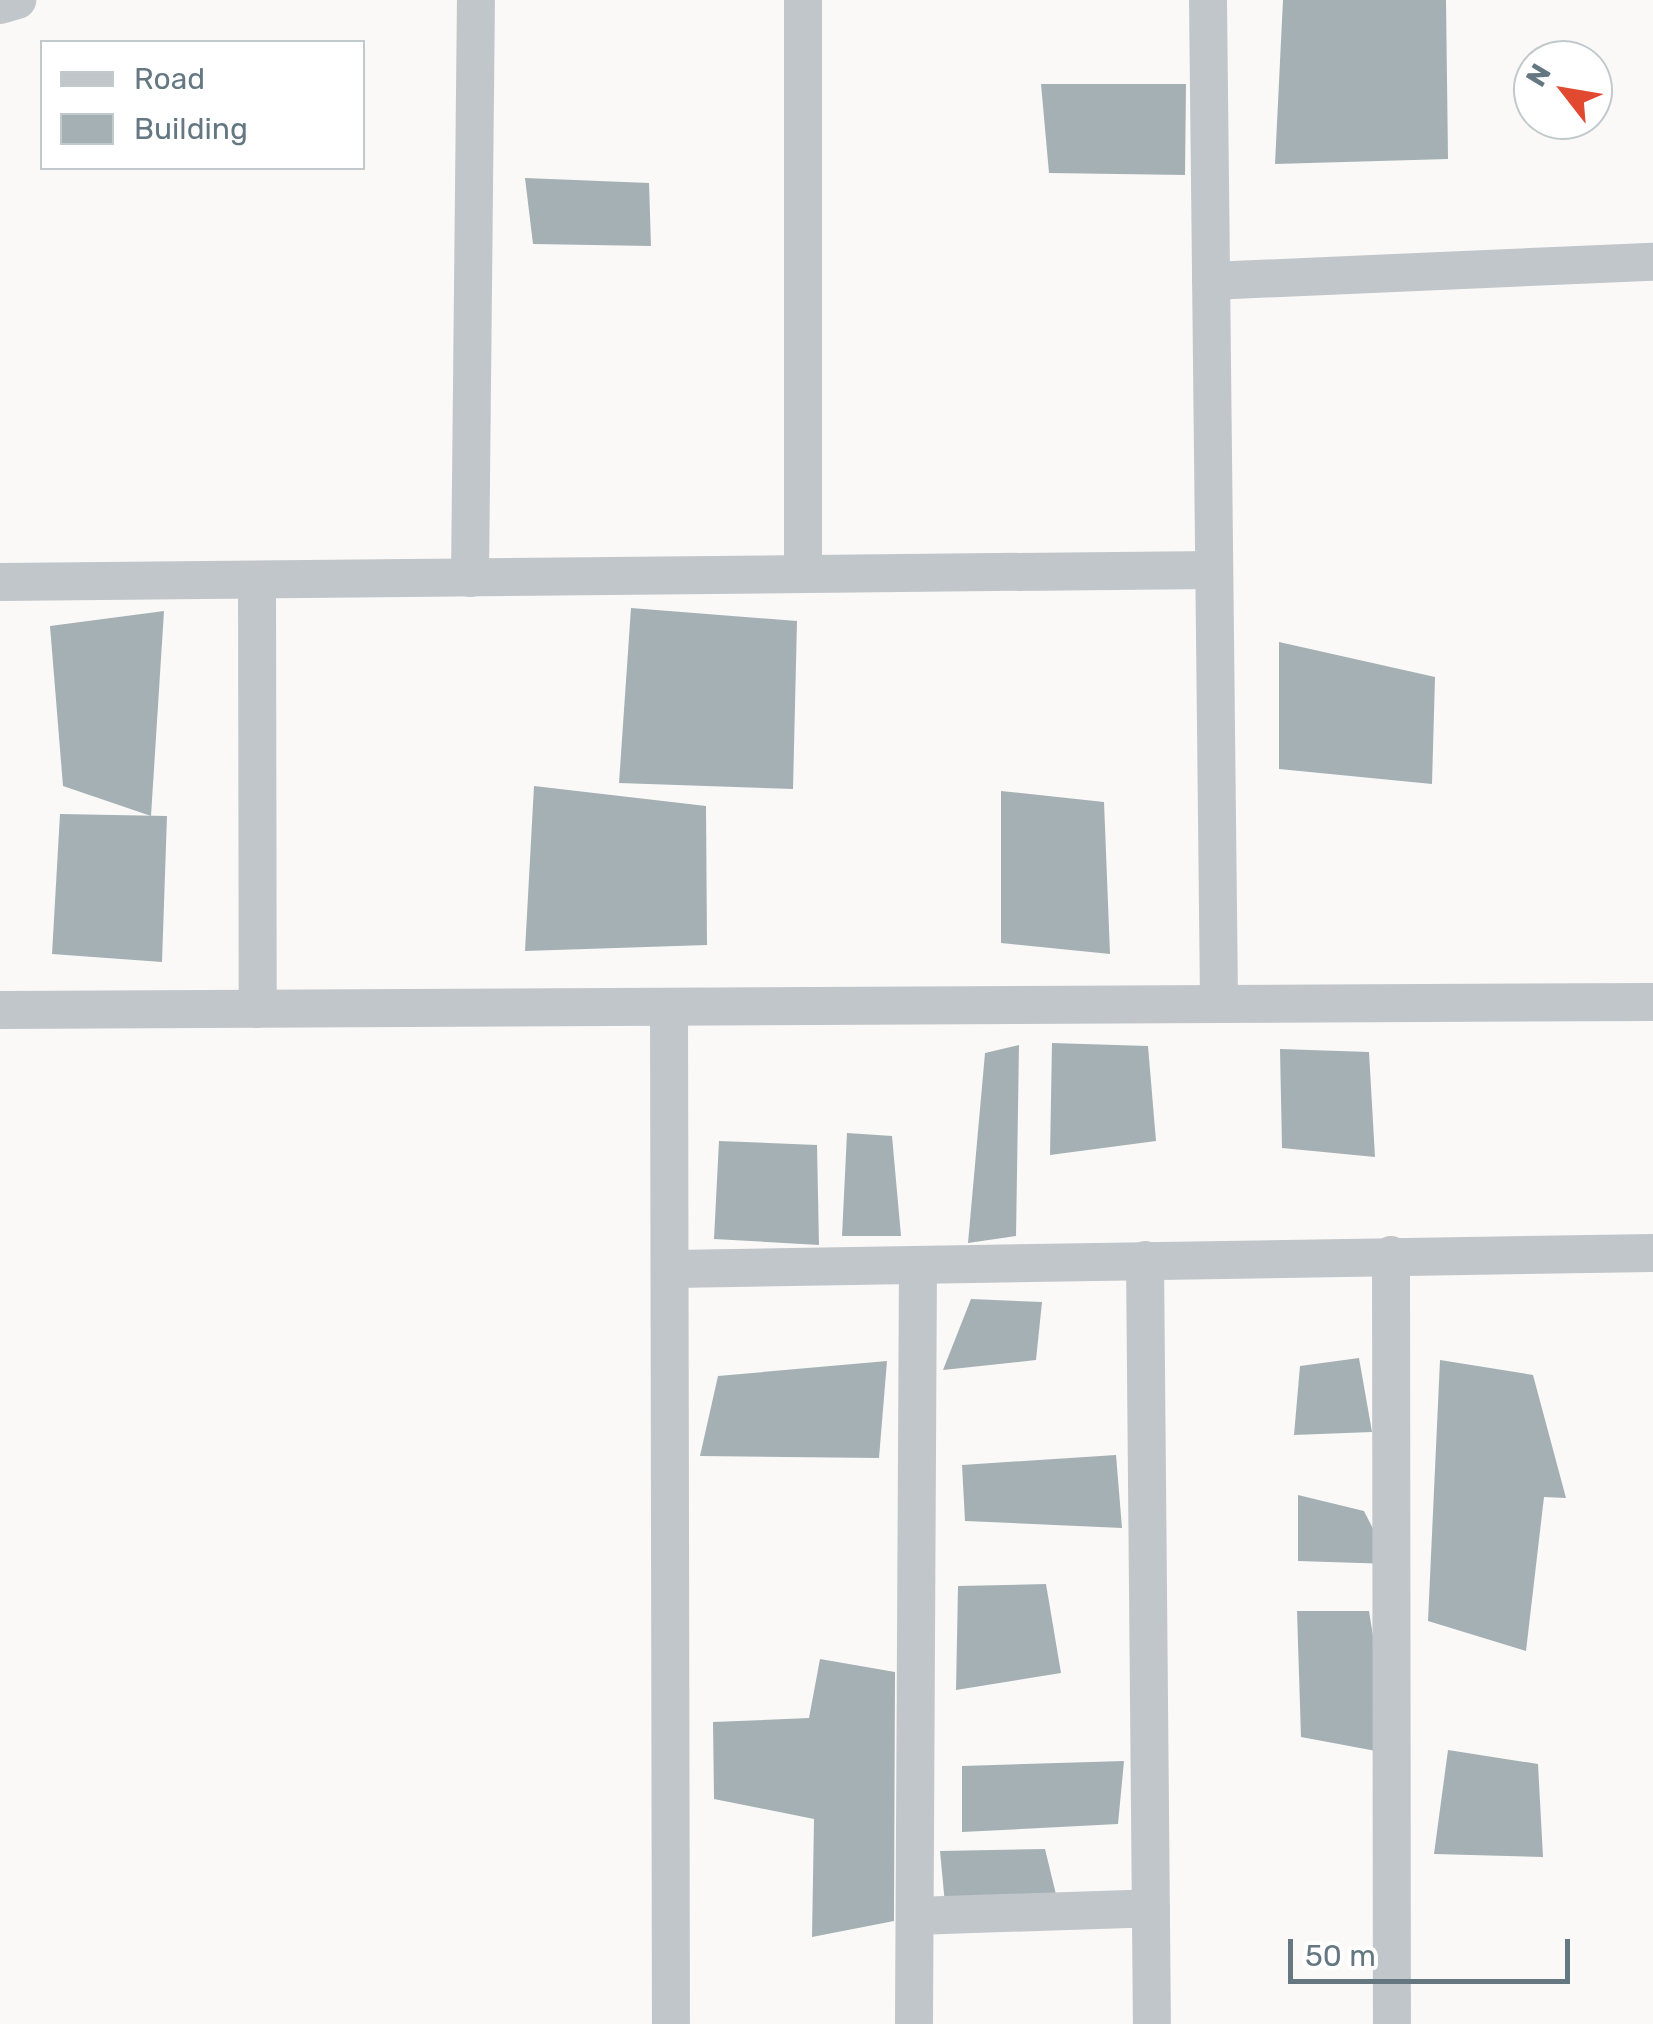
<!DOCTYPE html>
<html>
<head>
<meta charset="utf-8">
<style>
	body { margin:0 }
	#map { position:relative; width:1653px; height:2024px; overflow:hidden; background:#faf9f7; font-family:Rubik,sans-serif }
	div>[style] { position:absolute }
	.building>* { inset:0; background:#a5b0b5 }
	.street>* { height:38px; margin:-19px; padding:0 19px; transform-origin:19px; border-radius:19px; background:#c1c6ca }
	span { translate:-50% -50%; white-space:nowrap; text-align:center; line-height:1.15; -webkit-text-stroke:10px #fff; paint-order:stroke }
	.legend { position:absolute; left:40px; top:40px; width:325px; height:130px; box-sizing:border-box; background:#fff; border:2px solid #c1c9cd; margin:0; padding:12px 18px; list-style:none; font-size:30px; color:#657882 }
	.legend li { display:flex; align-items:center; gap:20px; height:50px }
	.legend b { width:50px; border:2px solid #c1c9cd }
	.north { position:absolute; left:1513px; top:40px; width:100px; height:100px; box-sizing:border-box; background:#fff; border:2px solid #c1c9cd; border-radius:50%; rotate:301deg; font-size:28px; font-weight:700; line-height:40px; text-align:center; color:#657882 }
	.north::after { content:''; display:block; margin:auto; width:35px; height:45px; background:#e14a30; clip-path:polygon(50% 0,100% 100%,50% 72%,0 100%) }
	.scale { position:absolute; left:1288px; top:1939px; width:282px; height:45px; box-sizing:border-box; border:5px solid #657882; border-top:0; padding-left:12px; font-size:30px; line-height:35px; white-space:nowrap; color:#657882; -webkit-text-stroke:8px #fff; paint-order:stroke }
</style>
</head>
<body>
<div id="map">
	<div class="building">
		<i style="clip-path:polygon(1283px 0,1446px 0,1448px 159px,1275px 164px)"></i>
		<i style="clip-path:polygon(1041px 84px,1186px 84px,1185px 175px,1049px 173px)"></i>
		<i style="clip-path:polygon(525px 178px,649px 183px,651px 246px,533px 244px)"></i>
		<i style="clip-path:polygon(631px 608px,797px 621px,793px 789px,619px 783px)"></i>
		<i style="clip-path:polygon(164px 611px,151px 816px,63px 786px,50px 626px)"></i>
		<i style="clip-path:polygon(1279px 642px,1435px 677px,1432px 784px,1279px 769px)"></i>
		<i style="clip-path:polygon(534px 786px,706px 806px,707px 945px,525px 951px)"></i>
		<i style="clip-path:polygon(1001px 791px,1104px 802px,1110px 954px,1001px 943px)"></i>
		<i style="clip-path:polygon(60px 814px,167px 816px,162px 962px,52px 954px)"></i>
		<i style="clip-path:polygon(1052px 1043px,1148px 1046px,1156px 1141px,1050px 1155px)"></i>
		<i style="clip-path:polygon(1019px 1045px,1016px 1236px,968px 1243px,985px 1053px)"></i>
		<i style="clip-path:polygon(1280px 1049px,1369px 1052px,1375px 1157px,1282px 1148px)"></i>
		<i style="clip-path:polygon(847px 1133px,892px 1136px,901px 1236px,842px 1236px)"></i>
		<i style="clip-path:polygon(719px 1141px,817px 1145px,819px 1245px,714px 1239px)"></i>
		<i style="clip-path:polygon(971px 1299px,1042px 1302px,1036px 1360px,943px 1370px)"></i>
		<i style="clip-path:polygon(1359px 1358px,1372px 1432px,1294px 1435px,1300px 1366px)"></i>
		<i style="clip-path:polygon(1440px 1360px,1533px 1375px,1566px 1498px,1544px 1497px,1526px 1651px,1428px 1621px)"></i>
		<i style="clip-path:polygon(887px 1361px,879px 1458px,700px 1456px,718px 1376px)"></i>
		<i style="clip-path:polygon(1116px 1455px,1122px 1528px,965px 1521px,962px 1465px)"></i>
		<i style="clip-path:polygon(1298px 1495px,1364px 1511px,1391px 1564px,1298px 1561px)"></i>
		<i style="clip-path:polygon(1046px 1584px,1061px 1673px,956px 1690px,958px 1586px)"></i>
		<i style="clip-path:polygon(1297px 1611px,1369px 1611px,1392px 1754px,1301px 1737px)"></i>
		<i style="clip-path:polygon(820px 1659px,895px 1672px,894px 1921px,812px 1937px,814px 1819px,714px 1799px,713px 1722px,809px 1718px)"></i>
		<i style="clip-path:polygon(1448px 1750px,1538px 1764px,1543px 1857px,1434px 1854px)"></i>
		<i style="clip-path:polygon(1124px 1761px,1118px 1824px,962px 1832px,962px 1766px)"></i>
		<i style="clip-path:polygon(1045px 1849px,1060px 1911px,946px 1915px,940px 1851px)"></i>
	</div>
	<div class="street">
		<i style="left:803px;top:0;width:574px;rotate:90deg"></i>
		<i style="left:1208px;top:0;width:1004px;rotate:89.37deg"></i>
		<i style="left:0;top:5px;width:18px;rotate:-16deg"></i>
		<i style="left:1211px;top:281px;width:442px;rotate:-2.5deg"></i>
		<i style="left:470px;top:578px;width:578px;rotate:-89.41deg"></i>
		<i style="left:257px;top:580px;width:429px;rotate:89.9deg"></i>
		<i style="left:0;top:582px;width:1214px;rotate:-0.57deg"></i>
		<i style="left:669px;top:1007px;width:1017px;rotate:89.89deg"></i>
		<i style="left:0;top:1010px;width:1653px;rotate:-0.28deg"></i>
		<i style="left:1391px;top:1255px;width:769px;rotate:89.93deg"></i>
		<i style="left:1145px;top:1260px;width:764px;rotate:89.48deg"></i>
		<i style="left:673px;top:1269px;width:980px;rotate:-0.94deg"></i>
		<i style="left:915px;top:1916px;width:236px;rotate:-1.9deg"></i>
		<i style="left:914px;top:2024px;width:759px;rotate:-89.7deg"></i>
	</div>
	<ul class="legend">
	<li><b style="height:12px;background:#c1c6ca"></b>Road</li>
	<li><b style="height:28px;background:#a5b0b5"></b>Building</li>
	</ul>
	<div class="north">N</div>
	<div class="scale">50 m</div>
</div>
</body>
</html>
